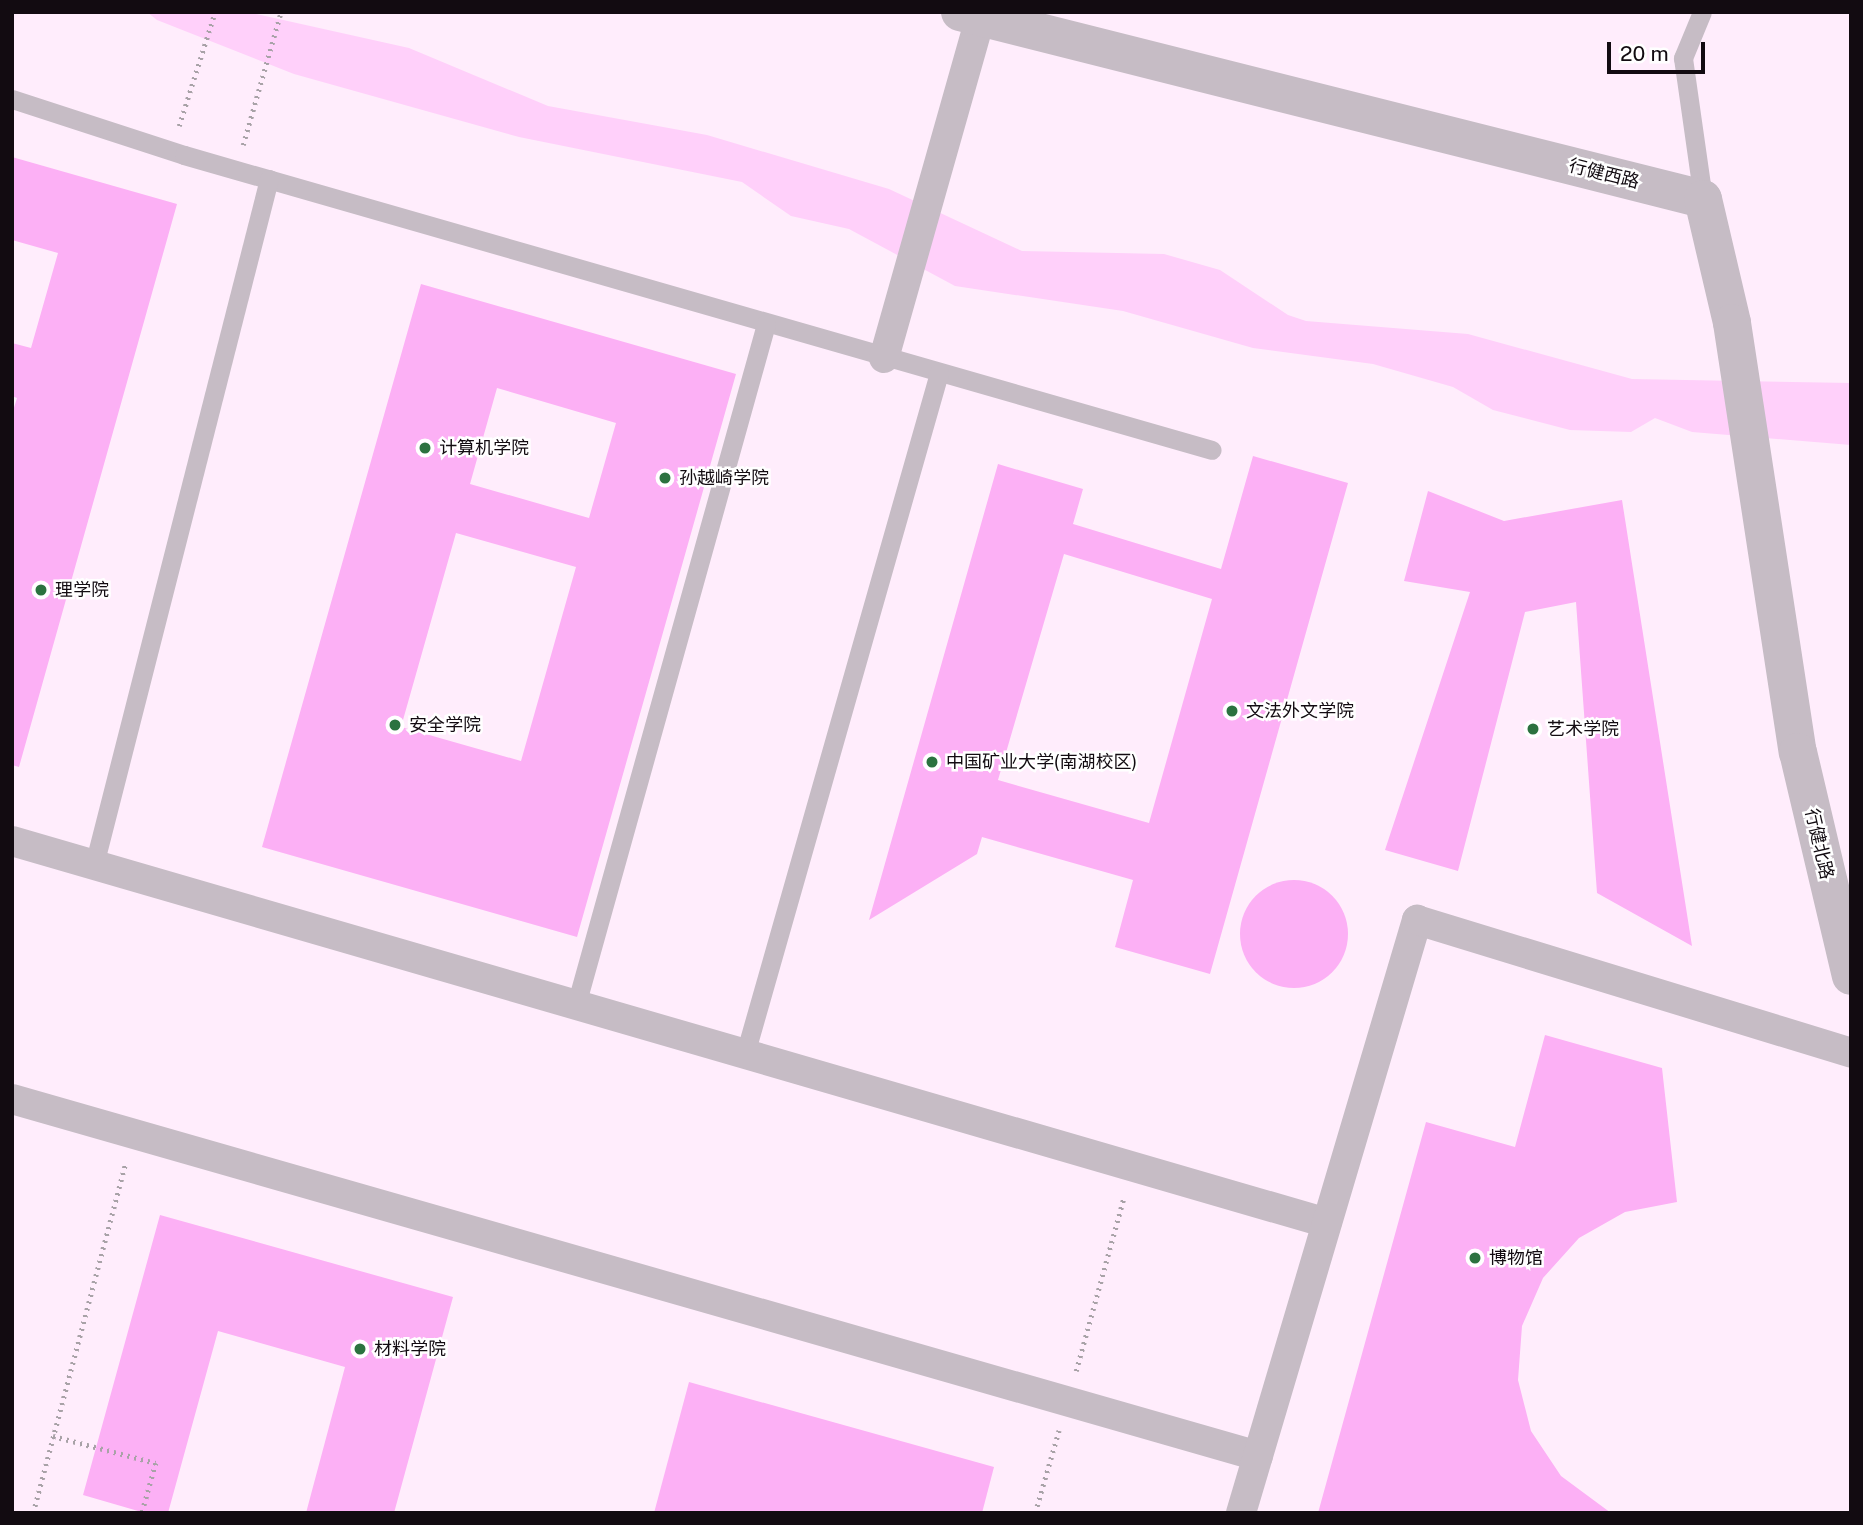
<!DOCTYPE html>
<html>
<head>
<meta charset="utf-8">
<style>
	body { margin:0 }
	#map { position:relative; width:1863px; height:1525px; overflow:hidden; background:#fef9fd; font-family:"Public Sans","Noto Sans SC",sans-serif }
	div>[style] { position:absolute }
	.built>* { inset:0; background:#ffedfc }
	.water>* { inset:0; background:#ffd0fa }
	.building>* { inset:0; background:#fcb0f5 }
	.round { border-radius:50% }
	.path>* { height:4.5px; margin-top:-2.25px; transform-origin:0; background:repeating-linear-gradient(90deg,#a8a2a7 0 2px,transparent 0 7px) }
	.service>* { height:19px; margin:-9.5px; padding:0 9.5px; transform-origin:9.5px; border-radius:9.5px; background:#c6bcc5 }
	.pedestrian>* { height:30px; margin:-15px; padding:0 15px; transform-origin:15px; border-radius:15px; background:#c6bcc5 }
	.minor>* { height:38px; margin:-19px; padding:0 19px; transform-origin:19px; border-radius:19px; background:#c6bcc5 }
	.dots>* { width:19px; height:19px; translate:-50% -50%; box-sizing:border-box; border:4px solid #fff; border-radius:50% }
	span { translate:-50% -50%; white-space:nowrap; text-align:center; line-height:1.15; -webkit-text-stroke:5px #fff; paint-order:stroke }
	.street-label { font-size:18px; color:#120b11 }
	.poi-label { font-size:18px; color:#120b11 }
	.left { translate:0 -50%; text-align:left }
	.frame { position:absolute; inset:0; border:14px solid #120b11; pointer-events:none }
	.scale { position:absolute; left:1607px; top:42px; width:98px; height:32px; box-sizing:border-box; border:4px solid #120b11; border-top:0; padding-left:9px; font-size:21px; line-height:24px; white-space:nowrap; color:#120b11; -webkit-text-stroke:5px #fff; paint-order:stroke }
</style>
</head>
<body>
<div id="map">
	<div class="built">
		<i style="clip-path:polygon(12px 12px,1851px 12px,1851px 1513px,12px 1513px)"></i>
	</div>
	<div class="water">
		<i style="clip-path:polygon(147px 12px,247px 12px,409px 48px,548px 106px,707px 135px,889px 189px,1022px 251px,1164px 254px,1220px 270px,1288px 315px,1306px 321px,1468px 334px,1632px 379px,1851px 383px,1851px 445px,1692px 432px,1655px 418px,1631px 432px,1570px 430px,1493px 410px,1453px 387px,1373px 364px,1253px 348px,1123px 311px,955px 286px,849px 229px,791px 216px,742px 182px,519px 137px,294px 74px,157px 20px)"></i>
	</div>
	<div class="building">
		<i style="clip-path:polygon(12px 157px,177px 204px,19px 767px,12px 765px,12px 414px,17px 398px,12px 396px,12px 343px,31px 348px,58px 253px,12px 240px)"></i>
		<i style="clip-path:polygon(evenodd,421px 284px,736px 374px,577px 937px,262px 847px,421px 284px,497px 388px,616px 423px,589px 518px,470px 484px,497px 388px,421px 284px,456px 533px,576px 567px,521px 761px,401px 727px,456px 533px)"></i>
		<i style="clip-path:polygon(evenodd,1253px 456px,1348px 483px,1210px 974px,1115px 947px,1133px 880px,982px 837px,977px 854px,869px 920px,998px 464px,1083px 489px,1073px 524px,1221px 569px,1253px 456px,1064px 554px,1212px 599px,1149px 823px,998px 780px,1064px 554px)"></i>
		<i style="clip-path:polygon(1428px 491px,1504px 521px,1622px 500px,1692px 946px,1597px 893px,1576px 602px,1525px 612px,1458px 871px,1385px 850px,1470px 592px,1404px 581px)"></i>
		<i class="round" style="left:1240px;top:880px;width:108px;height:108px"></i>
		<i style="clip-path:polygon(1545px 1035px,1662px 1068px,1677px 1202px,1625px 1212px,1579px 1238px,1543px 1278px,1522px 1326px,1518px 1380px,1531px 1431px,1561px 1476px,1611px 1513px,1318px 1513px,1426px 1122px,1515px 1147px)"></i>
		<i style="clip-path:polygon(160px 1215px,453px 1297px,394px 1513px,306px 1513px,345px 1367px,218px 1331px,168px 1513px,145px 1513px,83px 1495px)"></i>
		<i style="clip-path:polygon(689px 1382px,994px 1467px,982px 1513px,654px 1513px)"></i>
	</div>
	<div class="path">
		<i style="left:179px;top:126px;width:120px;rotate:-72.5deg"></i>
		<i style="left:243px;top:145px;width:138px;rotate:-74.1deg"></i>
		<i style="left:1076px;top:1371px;width:180px;rotate:-74.6deg"></i>
		<i style="left:53px;top:1436px;width:106px;rotate:14.7deg"></i>
		<i style="left:156px;top:1463px;width:52px;rotate:105.6deg"></i>
		<i style="left:33px;top:1513px;width:363px;rotate:-75.2deg"></i>
		<i style="left:1035px;top:1513px;width:86px;rotate:-73.9deg"></i>
	</div>
	<div class="service">
		<i style="left:1702px;top:12px;width:50px;rotate:112.4deg"></i>
		<i style="left:1683px;top:58px;width:142px;rotate:81.9deg"></i>
		<i style="left:12px;top:99px;width:181px;rotate:18deg"></i>
		<i style="left:184px;top:155px;width:1069px;rotate:16.01deg"></i>
		<i style="left:94px;top:865px;width:708px;rotate:-75.69deg"></i>
		<i style="left:576px;top:1005px;width:707px;rotate:-74.41deg"></i>
		<i style="left:745px;top:1054px;width:708px;rotate:-74.1deg"></i>
	</div>
	<div class="pedestrian">
		<i style="left:884px;top:358px;width:353px;rotate:-74.2deg"></i>
		<i style="left:12px;top:841px;width:1369px;rotate:16.2deg"></i>
		<i style="left:12px;top:1099px;width:1296px;rotate:15.99deg"></i>
		<i style="left:1241px;top:1513px;width:619px;rotate:-73.47deg"></i>
		<i style="left:1417px;top:920px;width:454px;rotate:17deg"></i>
	</div>
	<div class="minor">
		<i style="left:960px;top:12px;width:766px;rotate:14.13deg"></i>
		<i style="left:1703px;top:199px;width:127px;rotate:76.8deg"></i>
		<i style="left:1732px;top:323px;width:434px;rotate:81.3deg"></i>
		<i style="left:1798px;top:752px;width:230px;rotate:76.7deg"></i>
	</div>
	<div class="dots">
		<i style="left:425px;top:448px;background:#2b723f"></i>
		<i style="left:665px;top:478px;background:#2b723f"></i>
		<i style="left:41px;top:590px;background:#2b723f"></i>
		<i style="left:1232px;top:711px;background:#2b723f"></i>
		<i style="left:395px;top:725px;background:#2b723f"></i>
		<i style="left:1533px;top:729px;background:#2b723f"></i>
		<i style="left:932px;top:762px;background:#2b723f"></i>
		<i style="left:1475px;top:1258px;background:#2b723f"></i>
		<i style="left:360px;top:1349px;background:#2b723f"></i>
	</div>
	<div class="street-label">
		<span style="left:1604px;top:174px;rotate:14deg">行健西路</span>
		<span style="left:1819px;top:844px;rotate:77deg">行健北路</span>
	</div>
	<div class="poi-label">
		<span class="left" style="left:439px;top:448px">计算机学院</span>
		<span class="left" style="left:679px;top:478px">孙越崎学院</span>
		<span class="left" style="left:55px;top:590px">理学院</span>
		<span class="left" style="left:1246px;top:711px">文法外文学院</span>
		<span class="left" style="left:409px;top:725px">安全学院</span>
		<span class="left" style="left:1547px;top:729px">艺术学院</span>
		<span class="left" style="left:946px;top:762px">中国矿业大学(南湖校区)</span>
		<span class="left" style="left:1489px;top:1258px">博物馆</span>
		<span class="left" style="left:374px;top:1349px">材料学院</span>
	</div>
	<div class="frame"></div>
	<div class="scale">20 m</div>
</div>
</body>
</html>
